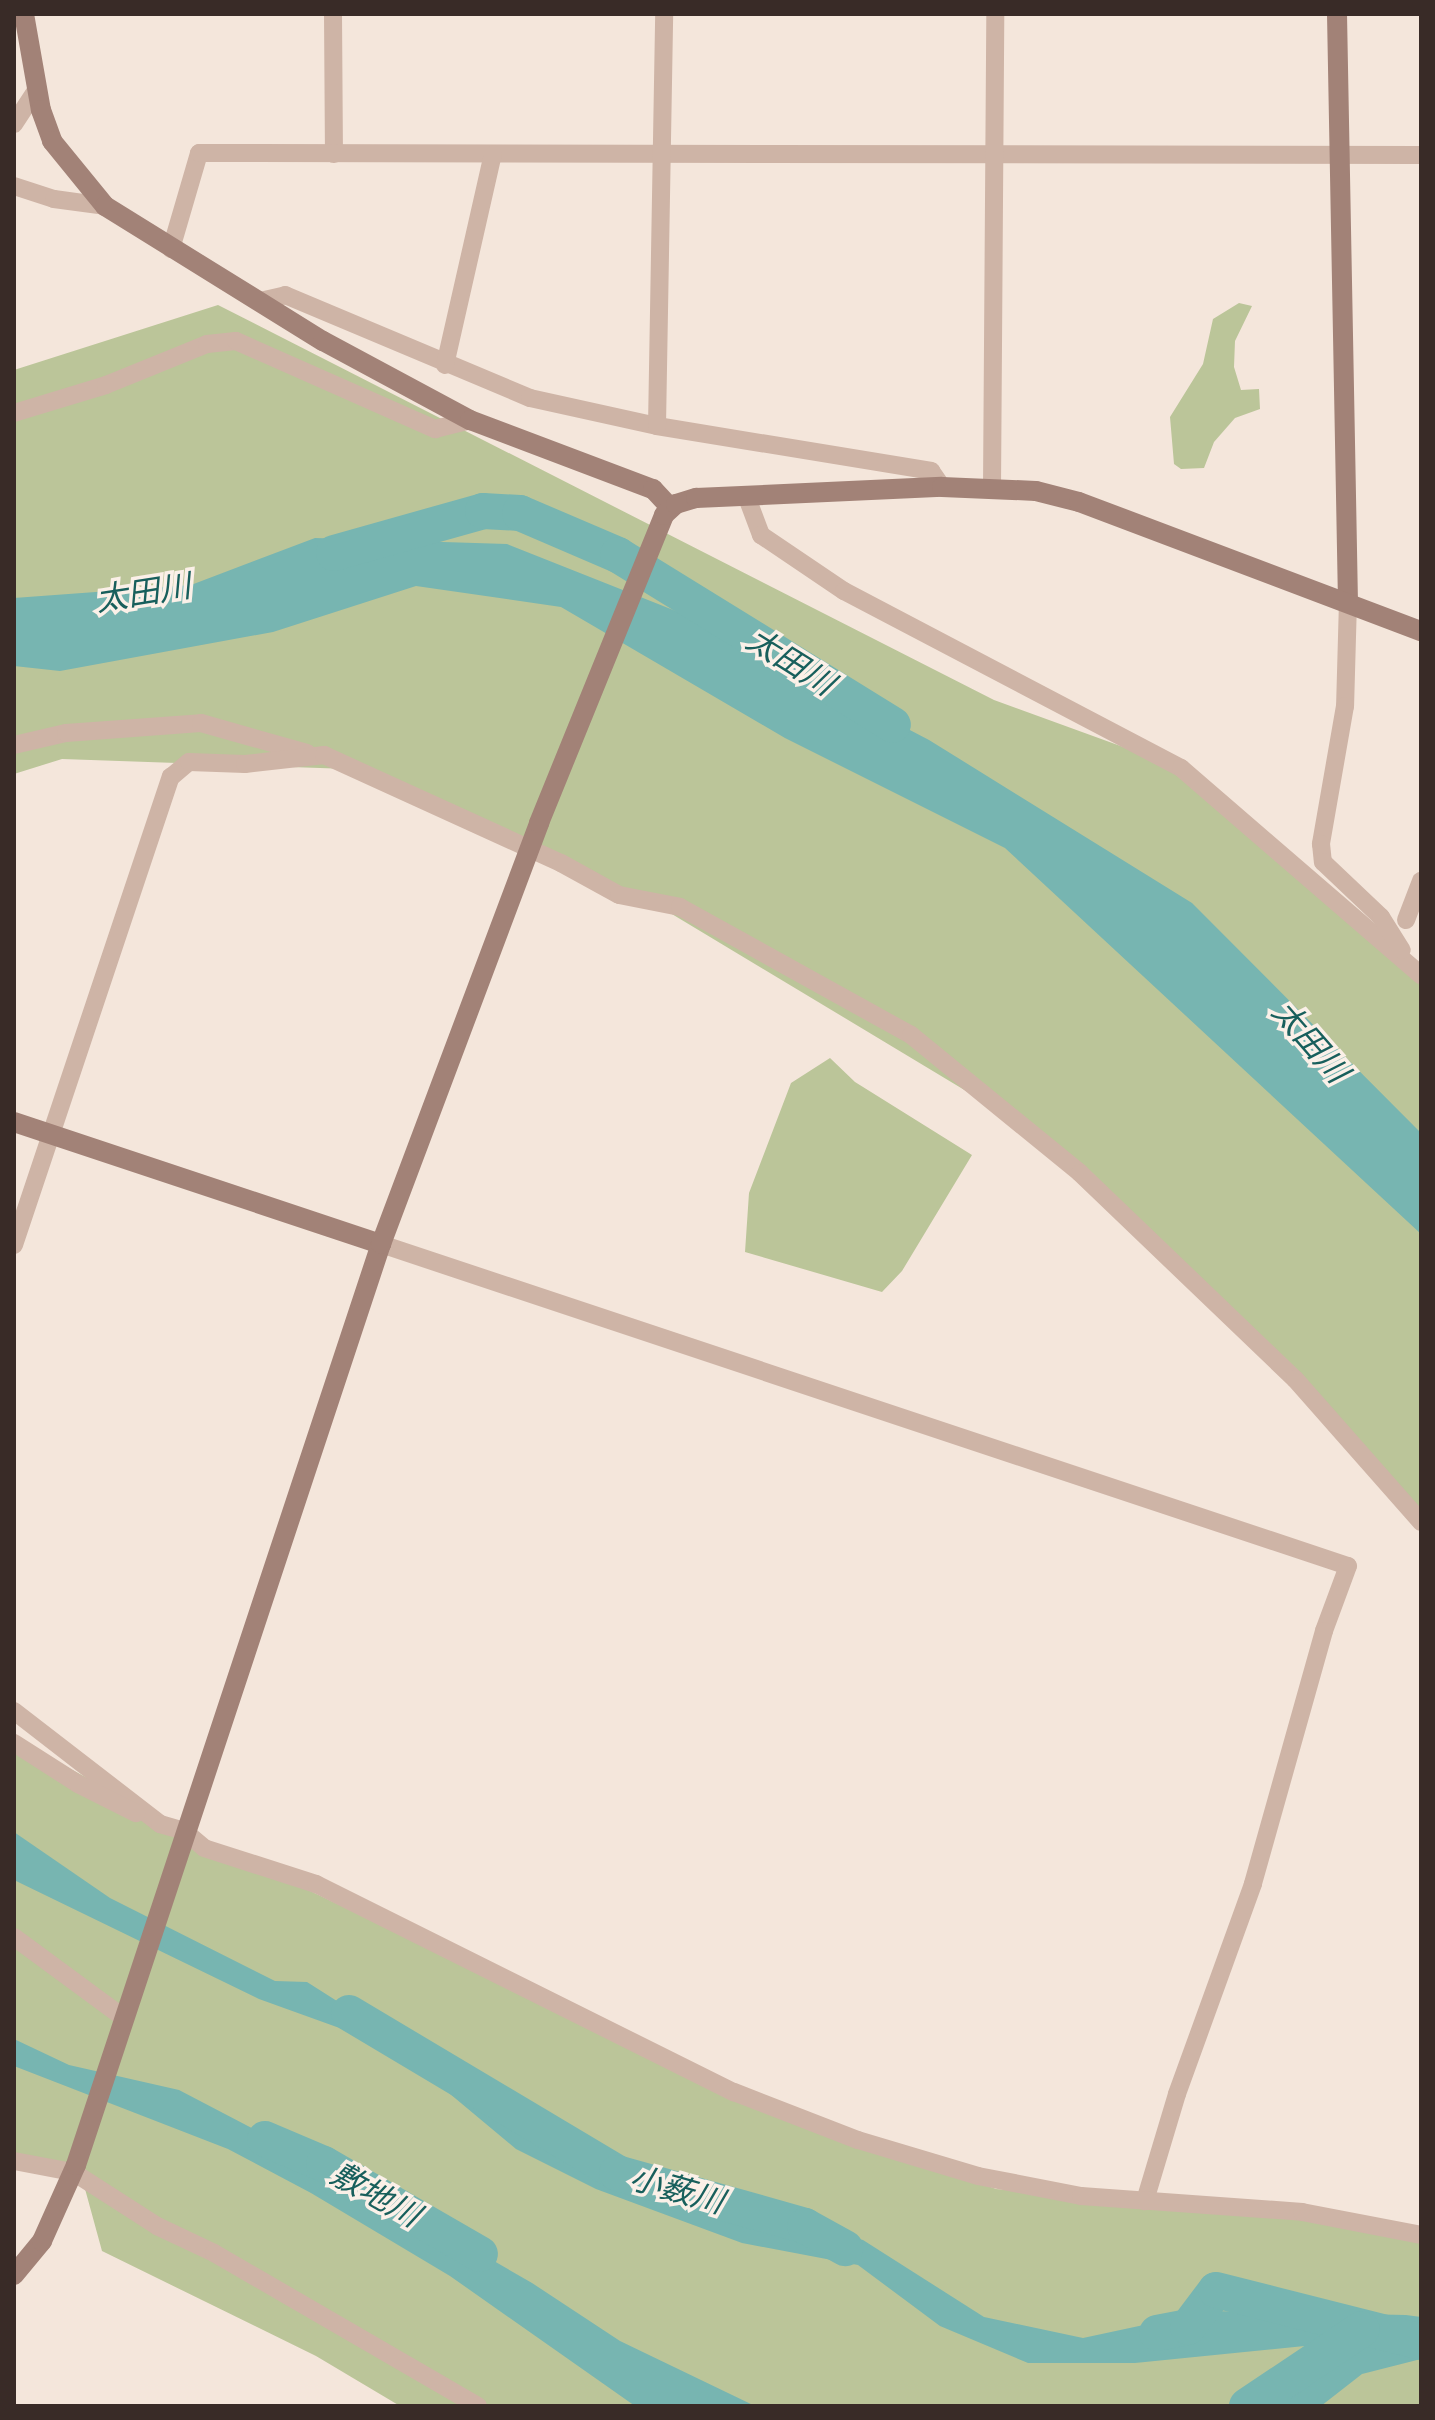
<!DOCTYPE html>
<html>
<head>
<meta charset="utf-8">
<style>
	body { margin:0 }
	#map { position:relative; width:1435px; height:2420px; overflow:hidden; background:#f4e6db; font-family:"Titillium Web","Noto Sans JP",sans-serif }
	div>[style] { position:absolute }
	.green>* { inset:0; background:#bbc599 }
	.water>* { inset:0; background:#77b5b1 }
	.river>* { height:36px; margin:-18px; padding:0 18px; transform-origin:18px; border-radius:18px; background:#77b5b1 }
	.street>* { height:18px; margin:-9px; padding:0 9px; transform-origin:9px; border-radius:9px; background:#ceb4a6 }
	.secondary>* { height:20px; margin:-10px; padding:0 10px; transform-origin:10px; border-radius:10px; background:#a28277 }
	span { translate:-50% -50%; white-space:nowrap; text-align:center; line-height:1.15; -webkit-text-stroke:7px #fbf0e8; paint-order:stroke }
	.water-label { font-size:32px; color:#185f5c; font-style:italic }
	.frame { position:absolute; inset:0; border:16px solid #392b27; pointer-events:none }
</style>
</head>
<body>
<div id="map">
	<div class="green">
		<i style="clip-path:polygon(1239px 303px,1252px 306px,1235px 341px,1234px 367px,1241px 390px,1259px 389px,1260px 409px,1235px 418px,1214px 442px,1204px 468px,1181px 469px,1174px 464px,1170px 417px,1203px 364px,1213px 319px)"></i>
		<i style="clip-path:polygon(218px 305px,994px 700px,1181px 768px,1421px 979px,1421px 1513px,1021px 1124px,632px 890px,619px 895px,349px 769px,62px 759px,14px 774px,14px 370px)"></i>
		<i style="clip-path:polygon(830px 1058px,855px 1082px,972px 1155px,902px 1271px,882px 1292px,745px 1252px,749px 1193px,791px 1083px)"></i>
		<i style="clip-path:polygon(14px 1738px,184px 1831px,710px 2081px,996px 2189px,1288px 2211px,1421px 2234px,1421px 2406px,400px 2406px,316px 2356px,102px 2251px,82px 2178px,14px 2155px)"></i>
	</div>
	<div class="water">
		<i style="clip-path:polygon(315px 538px,507px 544px,701px 621px,929px 740px,1192px 903px,1421px 1133px,1421px 1234px,1005px 848px,785px 738px,561px 607px,416px 586px,273px 632px,60px 671px,14px 666px,14px 598px,191px 585px)"></i>
		<i style="clip-path:polygon(14px 1832px,110px 1898px,275px 1981px,307px 1982px,540px 2130px,674px 2194px,863px 2240px,984px 2317px,1083px 2338px,1209px 2311px,1406px 2315px,1421px 2317px,1421px 2359px,1362px 2374px,1321px 2406px,1237px 2406px,1297px 2386px,1354px 2341px,1135px 2363px,1028px 2363px,940px 2326px,858px 2265px,742px 2243px,596px 2189px,516px 2149px,395px 2048px,259px 1999px,14px 1880px)"></i>
		<i style="clip-path:polygon(14px 2039px,69px 2065px,179px 2090px,376px 2193px,532px 2283px,620px 2341px,755px 2406px,635px 2406px,450px 2276px,311px 2193px,228px 2149px,14px 2066px)"></i>
	</div>
	<div class="river">
		<i style="left:334px;top:553px;width:155px;rotate:-15.7deg"></i>
		<i style="left:483px;top:511px;width:37px;rotate:3deg"></i>
		<i style="left:520px;top:513px;width:107px;rotate:23.2deg"></i>
		<i style="left:618px;top:555px;width:323px;rotate:31.7deg"></i>
		<i style="left:349px;top:2013px;width:312px;rotate:30.8deg"></i>
		<i style="left:617px;top:2173px;width:195px;rotate:15.7deg"></i>
		<i style="left:805px;top:2226px;width:46px;rotate:28.8deg"></i>
		<i style="left:265px;top:2139px;width:64px;rotate:23deg"></i>
		<i style="left:324px;top:2164px;width:180px;rotate:30deg"></i>
		<i style="left:1157px;top:2333px;width:32px;rotate:-11deg"></i>
		<i style="left:1188px;top:2327px;width:46px;rotate:-52.9deg"></i>
		<i style="left:1216px;top:2290px;width:211px;rotate:14.2deg"></i>
		<i style="left:1247px;top:2406px;width:138px;rotate:-33.8deg"></i>
	</div>
	<div class="street">
		<i style="left:333px;top:14px;width:140px;rotate:89.6deg"></i>
		<i style="left:14px;top:124px;width:42px;rotate:-56.7deg"></i>
		<i style="left:14px;top:186px;width:42px;rotate:18deg"></i>
		<i style="left:54px;top:199px;width:51px;rotate:7.8deg"></i>
		<i style="left:171px;top:249px;width:100px;rotate:-73.7deg"></i>
		<i style="left:199px;top:153px;width:1222px;rotate:0.09deg"></i>
		<i style="left:260px;top:301px;width:26px;rotate:-13deg"></i>
		<i style="left:285px;top:295px;width:266px;rotate:22.8deg"></i>
		<i style="left:530px;top:398px;width:130px;rotate:12.4deg"></i>
		<i style="left:657px;top:426px;width:278px;rotate:9.3deg"></i>
		<i style="left:931px;top:471px;width:19px;rotate:55deg"></i>
		<i style="left:445px;top:365px;width:216px;rotate:-77.2deg"></i>
		<i style="left:14px;top:413px;width:96px;rotate:-16.9deg"></i>
		<i style="left:106px;top:385px;width:109px;rotate:-22.1deg"></i>
		<i style="left:207px;top:344px;width:29px;rotate:-6deg"></i>
		<i style="left:236px;top:341px;width:218px;rotate:23.9deg"></i>
		<i style="left:435px;top:429px;width:36px;rotate:-14deg"></i>
		<i style="left:657px;top:426px;width:412px;rotate:-89deg"></i>
		<i style="left:992px;top:488px;width:474px;rotate:-89.6deg"></i>
		<i style="left:746px;top:495px;width:43px;rotate:69.4deg"></i>
		<i style="left:761px;top:535px;width:100px;rotate:34deg"></i>
		<i style="left:844px;top:591px;width:381px;rotate:27.7deg"></i>
		<i style="left:1181px;top:768px;width:317px;rotate:40.8deg"></i>
		<i style="left:1348px;top:601px;width:105px;rotate:91.6deg"></i>
		<i style="left:1345px;top:706px;width:140px;rotate:99.9deg"></i>
		<i style="left:1321px;top:844px;width:18px;rotate:84deg"></i>
		<i style="left:1323px;top:862px;width:80px;rotate:43.5deg"></i>
		<i style="left:1381px;top:917px;width:39px;rotate:58deg"></i>
		<i style="left:14px;top:745px;width:53px;rotate:-13deg"></i>
		<i style="left:66px;top:733px;width:135px;rotate:-4.2deg"></i>
		<i style="left:201px;top:723px;width:110px;rotate:15.8deg"></i>
		<i style="left:1406px;top:920px;width:42px;rotate:-69deg"></i>
		<i style="left:381px;top:1244px;width:1019px;rotate:18.42deg"></i>
		<i style="left:1348px;top:1566px;width:69px;rotate:110.3deg"></i>
		<i style="left:1324px;top:1631px;width:263px;rotate:105.7deg"></i>
		<i style="left:1253px;top:1884px;width:223px;rotate:109.9deg"></i>
		<i style="left:1177px;top:2094px;width:112px;rotate:106.7deg"></i>
		<i style="left:14px;top:1245px;width:494px;rotate:-71.5deg"></i>
		<i style="left:171px;top:777px;width:23px;rotate:-40deg"></i>
		<i style="left:189px;top:762px;width:56px;rotate:2deg"></i>
		<i style="left:245px;top:764px;width:80px;rotate:-6.5deg"></i>
		<i style="left:324px;top:755px;width:260px;rotate:24.5deg"></i>
		<i style="left:561px;top:863px;width:66px;rotate:28.9deg"></i>
		<i style="left:619px;top:895px;width:62px;rotate:11.1deg"></i>
		<i style="left:680px;top:907px;width:264px;rotate:29deg"></i>
		<i style="left:911px;top:1035px;width:218px;rotate:39.2deg"></i>
		<i style="left:1080px;top:1173px;width:298px;rotate:43.8deg"></i>
		<i style="left:1295px;top:1379px;width:191px;rotate:48.6deg"></i>
		<i style="left:14px;top:1711px;width:185px;rotate:37.7deg"></i>
		<i style="left:160px;top:1824px;width:25px;rotate:16deg"></i>
		<i style="left:184px;top:1831px;width:26px;rotate:40deg"></i>
		<i style="left:204px;top:1848px;width:118px;rotate:17.8deg"></i>
		<i style="left:316px;top:1884px;width:467px;rotate:26.5deg"></i>
		<i style="left:734px;top:2092px;width:133px;rotate:21.2deg"></i>
		<i style="left:858px;top:2140px;width:125px;rotate:16.7deg"></i>
		<i style="left:978px;top:2176px;width:105px;rotate:11deg"></i>
		<i style="left:1081px;top:2196px;width:222px;rotate:4.1deg"></i>
		<i style="left:1302px;top:2212px;width:121px;rotate:10.9deg"></i>
		<i style="left:14px;top:1743px;width:76px;rotate:32.6deg"></i>
		<i style="left:78px;top:1784px;width:65px;rotate:26.6deg"></i>
		<i style="left:14px;top:1937px;width:137px;rotate:36.4deg"></i>
		<i style="left:14px;top:2161px;width:60px;rotate:10.6deg"></i>
		<i style="left:73px;top:2172px;width:100px;rotate:32.7deg"></i>
		<i style="left:157px;top:2226px;width:63px;rotate:25.3deg"></i>
		<i style="left:214px;top:2253px;width:305px;rotate:30.1deg"></i>
	</div>
	<div class="secondary">
		<i style="left:24px;top:14px;width:97px;rotate:80deg"></i>
		<i style="left:41px;top:110px;width:33px;rotate:70deg"></i>
		<i style="left:52px;top:141px;width:84px;rotate:50.8deg"></i>
		<i style="left:105px;top:206px;width:256px;rotate:31.8deg"></i>
		<i style="left:323px;top:341px;width:167px;rotate:28.3deg"></i>
		<i style="left:470px;top:420px;width:196px;rotate:20.7deg"></i>
		<i style="left:653px;top:489px;width:26px;rotate:47deg"></i>
		<i style="left:1337px;top:14px;width:587px;rotate:88.93deg"></i>
		<i style="left:14px;top:1122px;width:387px;rotate:18.4deg"></i>
		<i style="left:14px;top:2275px;width:44px;rotate:-50.5deg"></i>
		<i style="left:42px;top:2241px;width:83px;rotate:-65.9deg"></i>
		<i style="left:76px;top:2165px;width:970px;rotate:-71.68deg"></i>
		<i style="left:381px;top:1244px;width:450px;rotate:-69.4deg"></i>
		<i style="left:539px;top:823px;width:332px;rotate:-67.9deg"></i>
		<i style="left:664px;top:515px;width:16px;rotate:-43deg"></i>
		<i style="left:676px;top:504px;width:21px;rotate:-17deg"></i>
		<i style="left:696px;top:498px;width:246px;rotate:-2.6deg"></i>
		<i style="left:942px;top:487px;width:94px;rotate:2.4deg"></i>
		<i style="left:1036px;top:491px;width:44px;rotate:14.3deg"></i>
		<i style="left:1079px;top:502px;width:366px;rotate:20.7deg"></i>
	</div>
	<div class="water-label">
		<span style="left:143px;top:592px;rotate:-9deg">太田川</span>
		<span style="left:791px;top:661px;rotate:32deg">太田川</span>
		<span style="left:1311px;top:1041px;rotate:49deg">太田川</span>
		<span style="left:677px;top:2189px;rotate:16deg">小薮川</span>
		<span style="left:376px;top:2194px;rotate:29deg">敷地川</span>
	</div>
	<div class="frame"></div>
</div>
</body>
</html>
